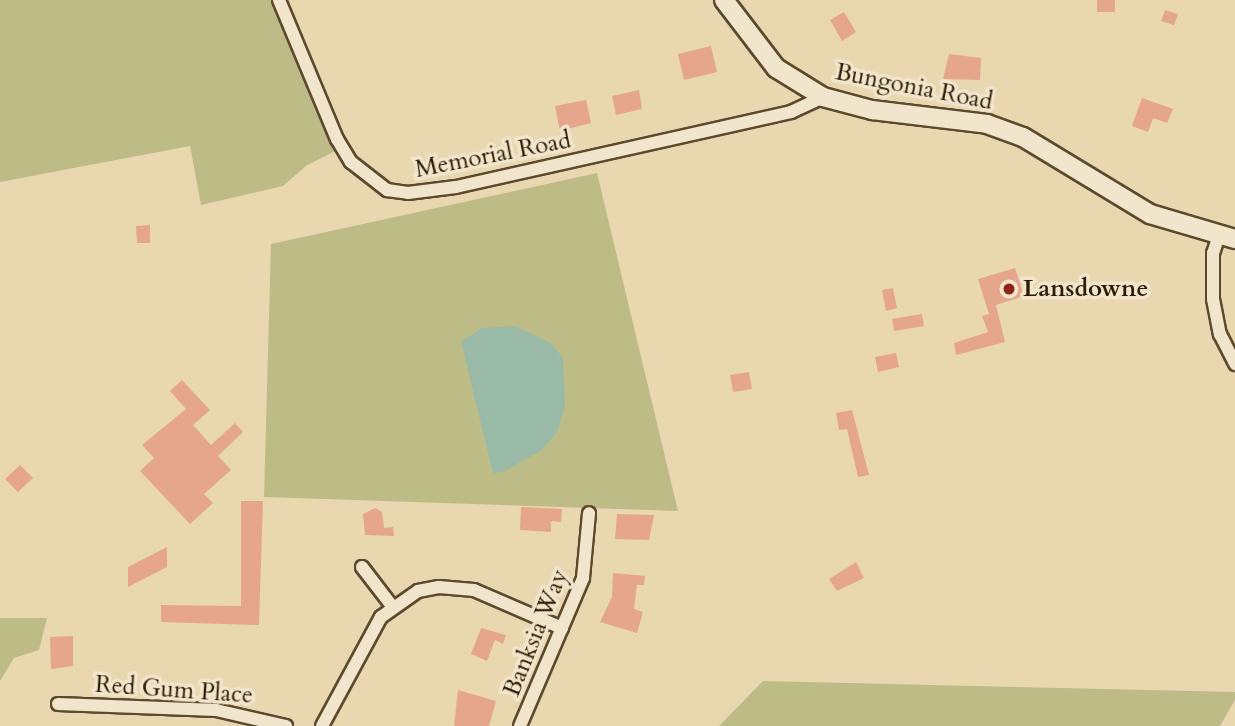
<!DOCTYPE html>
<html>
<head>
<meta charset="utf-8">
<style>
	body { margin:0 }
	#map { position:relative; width:1235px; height:726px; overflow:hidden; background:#e9d7b0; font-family:Cardo,serif }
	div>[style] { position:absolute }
	.green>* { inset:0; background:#bebc86 }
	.water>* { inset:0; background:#99baa6 }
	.building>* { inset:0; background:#e5a68c }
	.roads { filter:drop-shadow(2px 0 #5d492c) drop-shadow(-2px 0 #5d492c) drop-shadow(0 2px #5d492c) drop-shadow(0 -2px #5d492c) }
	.street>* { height:12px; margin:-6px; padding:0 6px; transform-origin:6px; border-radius:6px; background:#f1e5cc }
	.secondary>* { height:18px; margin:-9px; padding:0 9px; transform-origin:9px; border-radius:9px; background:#f1e5cc }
	.dots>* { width:19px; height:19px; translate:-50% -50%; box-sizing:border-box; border:4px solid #f1e5cc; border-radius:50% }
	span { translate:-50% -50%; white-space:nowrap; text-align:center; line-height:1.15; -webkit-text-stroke:7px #f1e5cc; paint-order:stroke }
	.street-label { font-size:24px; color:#2e1a00 }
	.poi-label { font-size:24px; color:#2e1a00; font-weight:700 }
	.left { translate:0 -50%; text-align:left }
</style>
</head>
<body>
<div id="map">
	<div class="green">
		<i style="clip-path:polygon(0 0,274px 0,337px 150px,306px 166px,283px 186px,201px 205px,190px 146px,0 182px)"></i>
		<i style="clip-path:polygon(597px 173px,678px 511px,264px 497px,271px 244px)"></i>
		<i style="clip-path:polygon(0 618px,47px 618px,39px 650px,14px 658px,0 681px)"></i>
		<i style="clip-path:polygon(763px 681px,1235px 692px,1235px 700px,1220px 726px,719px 726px)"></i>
	</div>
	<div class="water">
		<i style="clip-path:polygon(515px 326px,551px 343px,563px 358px,565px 405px,557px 432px,542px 450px,505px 471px,493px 473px,461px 342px,482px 328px)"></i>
	</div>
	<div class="building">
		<i style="clip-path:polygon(1097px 0,1115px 0,1115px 12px,1097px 12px)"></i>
		<i style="clip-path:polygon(1165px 10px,1178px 14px,1174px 25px,1161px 21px)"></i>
		<i style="clip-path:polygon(844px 12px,856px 32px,842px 41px,830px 20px)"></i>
		<i style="clip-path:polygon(711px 46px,717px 72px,684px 80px,678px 54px)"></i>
		<i style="clip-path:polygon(949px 54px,981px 58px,980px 80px,943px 79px)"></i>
		<i style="clip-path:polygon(639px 90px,642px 109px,616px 115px,612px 96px)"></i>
		<i style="clip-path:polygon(1142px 98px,1173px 109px,1167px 123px,1153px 118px,1148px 132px,1132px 126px)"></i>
		<i style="clip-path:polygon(586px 100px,591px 123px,560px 131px,555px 106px)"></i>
		<i style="clip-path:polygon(150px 225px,150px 243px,137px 243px,136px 226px)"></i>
		<i style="clip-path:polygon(1015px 268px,1024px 296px,996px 305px,1005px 342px,956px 355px,954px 343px,988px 332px,982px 316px,989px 314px,978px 279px)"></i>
		<i style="clip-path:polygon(893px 288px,897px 308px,886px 311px,882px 290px)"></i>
		<i style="clip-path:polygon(922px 314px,924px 326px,894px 331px,892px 319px)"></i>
		<i style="clip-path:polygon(896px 353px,899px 367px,878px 372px,875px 357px)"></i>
		<i style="clip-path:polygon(749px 372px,752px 389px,733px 392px,730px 375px)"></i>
		<i style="clip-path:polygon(182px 380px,210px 410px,193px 425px,211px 445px,235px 423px,243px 432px,218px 456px,231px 470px,204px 494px,213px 503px,190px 524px,140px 471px,154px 458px,142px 445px,186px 409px,170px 391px)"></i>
		<i style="clip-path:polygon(852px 410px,869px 475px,858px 477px,847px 429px,839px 430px,836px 413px)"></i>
		<i style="clip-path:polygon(20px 465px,33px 478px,18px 492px,5px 479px)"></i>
		<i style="clip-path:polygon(241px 501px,263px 501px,259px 625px,161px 622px,161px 605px,241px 606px)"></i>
		<i style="clip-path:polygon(521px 507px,562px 509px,561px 522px,551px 521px,551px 532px,520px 530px)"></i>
		<i style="clip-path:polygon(375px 508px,382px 512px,384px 528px,393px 527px,394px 536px,365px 535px,363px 514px)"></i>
		<i style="clip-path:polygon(617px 514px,654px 515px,649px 540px,615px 539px)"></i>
		<i style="clip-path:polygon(167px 547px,167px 567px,128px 587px,128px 567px)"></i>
		<i style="clip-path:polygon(856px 562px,864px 578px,837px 591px,829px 579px)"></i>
		<i style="clip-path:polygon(613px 573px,645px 576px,644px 585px,637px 585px,634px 609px,643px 612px,637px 633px,600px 622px,612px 597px)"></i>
		<i style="clip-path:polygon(481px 628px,506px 635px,503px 644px,495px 640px,487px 661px,471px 654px)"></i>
		<i style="clip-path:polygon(73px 636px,73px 666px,51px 669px,50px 637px)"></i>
		<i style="clip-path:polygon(458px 690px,496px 701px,489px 726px,454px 726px)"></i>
	</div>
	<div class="roads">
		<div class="street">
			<i style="left:279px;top:0;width:151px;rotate:67.4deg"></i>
			<i style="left:337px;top:139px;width:27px;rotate:59deg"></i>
			<i style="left:351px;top:162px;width:46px;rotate:37.9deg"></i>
			<i style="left:387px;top:190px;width:21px;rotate:8deg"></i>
			<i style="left:408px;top:193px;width:48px;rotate:-7.1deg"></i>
			<i style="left:456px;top:187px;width:343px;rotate:-12.6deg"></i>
			<i style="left:791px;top:112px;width:35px;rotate:-25deg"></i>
			<i style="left:1219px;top:235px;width:19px;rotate:108deg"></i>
			<i style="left:1213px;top:253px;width:46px;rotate:90deg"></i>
			<i style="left:1213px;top:299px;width:36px;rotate:79deg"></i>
			<i style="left:1220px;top:334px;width:34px;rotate:63deg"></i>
			<i style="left:362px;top:567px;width:49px;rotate:52.4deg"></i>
			<i style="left:58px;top:704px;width:158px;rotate:2.2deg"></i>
			<i style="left:216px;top:710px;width:72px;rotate:12.9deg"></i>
			<i style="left:322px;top:726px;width:124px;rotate:-61.6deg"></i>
			<i style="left:381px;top:617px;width:45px;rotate:-35.1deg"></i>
			<i style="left:418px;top:591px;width:21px;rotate:-11deg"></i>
			<i style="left:439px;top:587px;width:35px;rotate:5deg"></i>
			<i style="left:474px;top:590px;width:96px;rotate:23.4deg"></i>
			<i style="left:520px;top:726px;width:161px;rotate:-66.9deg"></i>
			<i style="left:583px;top:578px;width:65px;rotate:-84.7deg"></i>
		</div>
		<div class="secondary">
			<i style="left:724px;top:0;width:86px;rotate:52.6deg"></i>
			<i style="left:776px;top:68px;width:55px;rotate:31.7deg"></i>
			<i style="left:823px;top:97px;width:51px;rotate:14.9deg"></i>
			<i style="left:872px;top:110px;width:116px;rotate:6.9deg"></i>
			<i style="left:987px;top:124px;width:38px;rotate:20deg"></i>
			<i style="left:1023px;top:137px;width:149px;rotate:31.2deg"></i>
			<i style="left:1150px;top:214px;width:89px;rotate:16.4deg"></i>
		</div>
	</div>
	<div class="dots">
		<i style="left:1009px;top:289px;background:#8f2418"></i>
	</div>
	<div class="street-label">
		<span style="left:914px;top:87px;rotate:11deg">Bungonia Road</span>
		<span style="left:493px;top:155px;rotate:-11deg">Memorial Road</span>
		<span style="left:536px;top:633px;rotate:-68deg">Banksia Way</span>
		<span style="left:174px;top:690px;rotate:4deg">Red Gum Place</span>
	</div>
	<div class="poi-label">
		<span class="left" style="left:1023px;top:289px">Lansdowne</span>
	</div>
</div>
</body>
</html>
